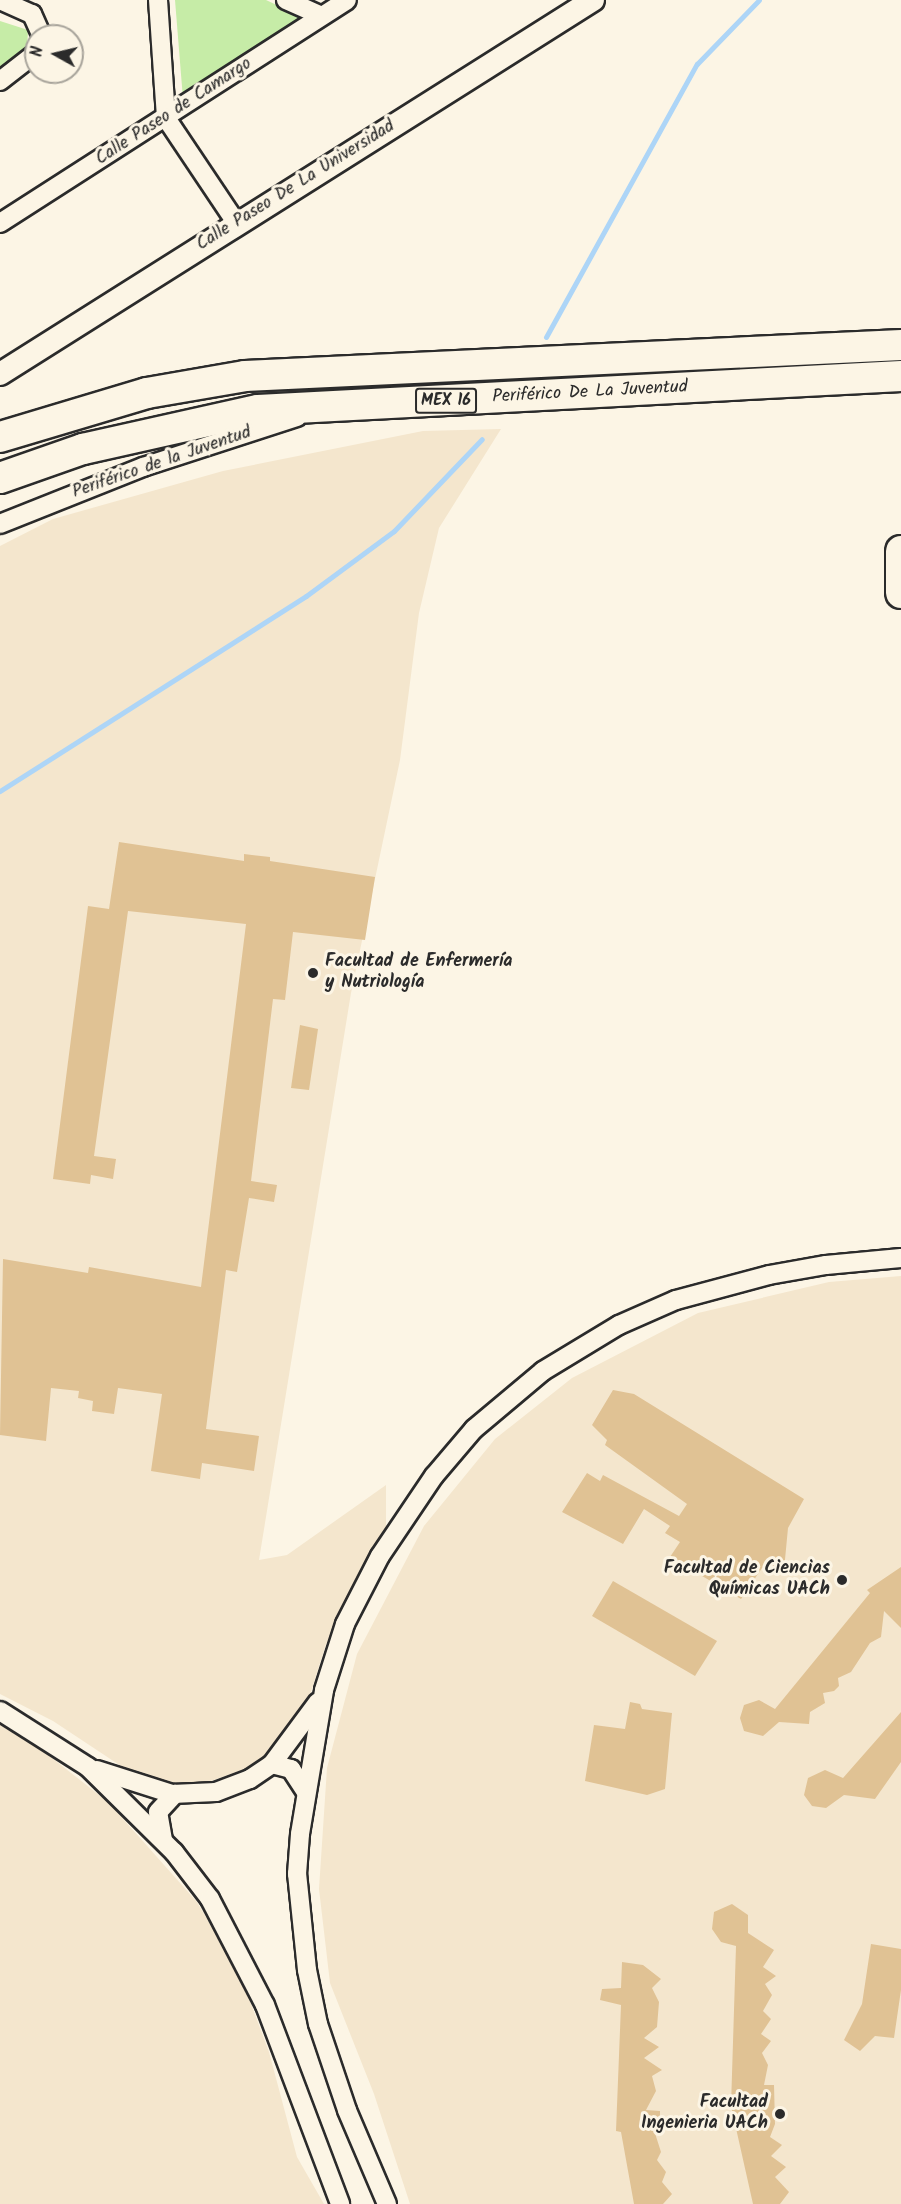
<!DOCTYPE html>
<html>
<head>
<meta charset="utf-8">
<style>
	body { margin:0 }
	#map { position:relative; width:901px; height:2204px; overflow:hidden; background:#fcf5e5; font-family:Kalam,sans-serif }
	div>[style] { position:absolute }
	.built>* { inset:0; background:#f4e6cd }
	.green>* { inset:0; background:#c6eca7 }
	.stream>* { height:5px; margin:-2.5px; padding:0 2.5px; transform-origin:2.5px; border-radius:2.5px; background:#add5f7 }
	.building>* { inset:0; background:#e0c294 }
	.roads { filter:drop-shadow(2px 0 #2b2b2b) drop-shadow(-2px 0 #2b2b2b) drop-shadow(0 2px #2b2b2b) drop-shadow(0 -2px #2b2b2b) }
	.minor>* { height:18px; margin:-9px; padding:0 9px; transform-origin:9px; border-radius:9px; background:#fcf5e5 }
	.tertiary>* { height:22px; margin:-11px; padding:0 11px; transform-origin:11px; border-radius:11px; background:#fcf5e5 }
	.trunk>* { height:30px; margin:-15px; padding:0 15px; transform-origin:15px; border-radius:15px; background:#fcf5e5 }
	.dots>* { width:16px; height:16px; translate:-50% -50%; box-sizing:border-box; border:3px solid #fcf5e5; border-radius:50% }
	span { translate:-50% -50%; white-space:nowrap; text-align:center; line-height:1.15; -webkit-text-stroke:6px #fcf5e5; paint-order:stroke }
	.shield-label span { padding:2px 4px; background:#fcf5e5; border:2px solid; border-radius:4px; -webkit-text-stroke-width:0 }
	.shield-label { font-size:16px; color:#2b2b2b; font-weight:700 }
	.street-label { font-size:18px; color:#2b2b2b }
	.poi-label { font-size:18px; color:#2b2b2b; font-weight:700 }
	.left { translate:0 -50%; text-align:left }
	.right { translate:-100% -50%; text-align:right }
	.north { position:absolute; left:24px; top:24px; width:60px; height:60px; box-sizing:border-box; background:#fcf5e5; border:2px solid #a8a49b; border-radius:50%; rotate:278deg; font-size:16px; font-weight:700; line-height:24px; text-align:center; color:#2b2b2b }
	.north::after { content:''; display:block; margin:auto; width:21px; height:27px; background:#2b2b2b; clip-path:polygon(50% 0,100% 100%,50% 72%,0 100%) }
</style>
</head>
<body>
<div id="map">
	<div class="built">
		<i style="clip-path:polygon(501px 429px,439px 528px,419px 613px,400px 760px,351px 993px,259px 1560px,287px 1555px,386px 1485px,386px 1527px,326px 1644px,303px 1717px,282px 1749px,256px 1765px,194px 1787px,136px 1776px,53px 1721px,0 1694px,0 546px,53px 519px,223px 471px,423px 431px)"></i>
		<i style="clip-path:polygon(901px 1276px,901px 2204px,410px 2204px,374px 2094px,330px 1983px,319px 1889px,327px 1768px,357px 1654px,424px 1526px,495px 1439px,572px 1378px,698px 1313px,829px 1282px)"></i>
		<i style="clip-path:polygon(0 1722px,10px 1725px,108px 1802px,197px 1902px,241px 1977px,269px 2052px,297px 2157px,324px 2204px,0 2204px)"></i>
	</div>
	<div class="green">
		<i style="clip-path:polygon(175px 0,266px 0,300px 16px,302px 24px,183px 99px)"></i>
		<i style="clip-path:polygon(0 21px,28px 30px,27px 49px,0 67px)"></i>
	</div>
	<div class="stream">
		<i style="left:546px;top:337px;width:312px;rotate:-61.1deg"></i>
		<i style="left:697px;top:64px;width:89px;rotate:-45.9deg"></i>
		<i style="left:0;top:791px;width:363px;rotate:-32.5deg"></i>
		<i style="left:306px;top:596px;width:109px;rotate:-36.5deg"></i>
		<i style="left:394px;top:531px;width:127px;rotate:-46.3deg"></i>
	</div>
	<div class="building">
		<i style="clip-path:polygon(119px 842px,244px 861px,244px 854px,270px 857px,270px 861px,375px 877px,365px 940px,293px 932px,285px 1000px,273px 999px,251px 1181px,277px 1185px,274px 1202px,249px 1198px,237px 1272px,226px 1270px,206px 1429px,259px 1436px,254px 1471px,202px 1463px,200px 1479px,151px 1471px,162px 1394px,118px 1388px,114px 1414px,92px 1411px,93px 1401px,78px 1398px,79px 1391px,51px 1388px,46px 1441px,0 1435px,3px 1259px,88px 1273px,89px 1267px,201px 1287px,246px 924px,128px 911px,94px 1156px,116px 1159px,113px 1179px,91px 1175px,90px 1184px,53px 1179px,88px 906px,109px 909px)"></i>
		<i style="clip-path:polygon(300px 1025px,318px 1029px,309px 1090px,291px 1088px)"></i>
		<i style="clip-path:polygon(613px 1390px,634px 1394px,804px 1499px,788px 1528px,784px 1570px,762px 1568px,741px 1599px,670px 1557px,680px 1542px,665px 1533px,670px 1526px,644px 1509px,623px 1544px,562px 1512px,587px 1473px,600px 1481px,603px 1475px,679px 1516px,687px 1504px,605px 1445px,607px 1440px,592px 1425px)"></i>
		<i style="clip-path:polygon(901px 1567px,901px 1628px,884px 1611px,881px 1637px,870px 1643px,851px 1672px,838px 1678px,839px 1686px,834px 1691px,823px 1693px,825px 1703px,810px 1712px,809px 1724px,779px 1722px,763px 1736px,744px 1731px,740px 1718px,744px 1705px,759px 1700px,775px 1709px,870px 1593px,867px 1590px)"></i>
		<i style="clip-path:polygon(613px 1581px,717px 1641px,695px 1676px,592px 1616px)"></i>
		<i style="clip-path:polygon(630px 1702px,640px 1704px,642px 1709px,672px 1713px,665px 1789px,647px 1795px,585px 1781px,594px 1725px,625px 1729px)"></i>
		<i style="clip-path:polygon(901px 1712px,901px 1762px,875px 1799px,844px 1795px,826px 1808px,812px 1806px,804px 1795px,808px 1778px,825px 1770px,843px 1778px)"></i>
		<i style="clip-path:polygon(732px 1904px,748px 1915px,748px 1933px,774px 1950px,763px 1967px,776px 1976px,765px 1984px,772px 1995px,763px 2011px,771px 2019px,761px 2034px,771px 2041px,762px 2053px,768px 2065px,764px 2085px,774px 2085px,775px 2124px,770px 2137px,782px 2145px,771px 2156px,786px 2167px,775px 2177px,789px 2192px,780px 2204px,753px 2204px,731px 2106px,736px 1946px,721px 1942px,712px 1929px,714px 1912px)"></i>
		<i style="clip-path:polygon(871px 1944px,901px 1949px,901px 1990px,894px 2038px,875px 2036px,860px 2051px,844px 2040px,862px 2004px)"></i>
		<i style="clip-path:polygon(622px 1962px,643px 1965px,661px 1979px,652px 1988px,659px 2002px,657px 2027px,644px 2038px,659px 2047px,644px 2058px,662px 2070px,652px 2076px,656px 2091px,646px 2110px,660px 2111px,660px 2126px,653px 2127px,661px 2152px,657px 2160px,666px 2172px,662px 2182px,672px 2194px,663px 2204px,634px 2204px,621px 2132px,616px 2131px,621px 2005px,600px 2000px,602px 1989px,621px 1988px)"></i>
	</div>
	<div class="roads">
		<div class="minor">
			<i style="left:0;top:0;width:35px;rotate:24deg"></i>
			<i style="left:32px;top:14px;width:24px;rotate:66deg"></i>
			<i style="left:158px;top:0;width:118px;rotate:86.1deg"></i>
			<i style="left:166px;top:118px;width:128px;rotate:56.2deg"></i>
			<i style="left:286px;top:0;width:39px;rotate:24deg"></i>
			<i style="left:0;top:81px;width:46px;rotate:-37.9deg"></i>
			<i style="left:0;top:223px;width:412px;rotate:-32.7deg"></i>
			<i style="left:0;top:524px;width:154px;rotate:-21.7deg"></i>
			<i style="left:143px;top:467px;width:162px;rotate:-18deg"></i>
			<i style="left:0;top:1711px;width:104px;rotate:32.5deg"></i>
			<i style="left:88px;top:1767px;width:121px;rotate:44.7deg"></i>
			<i style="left:174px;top:1852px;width:59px;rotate:52.5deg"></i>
			<i style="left:210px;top:1899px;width:119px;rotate:62.6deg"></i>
			<i style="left:265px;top:2005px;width:213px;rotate:69.3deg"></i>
			<i style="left:272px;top:1764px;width:20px;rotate:15deg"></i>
			<i style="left:291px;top:1769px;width:27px;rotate:57deg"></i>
			<i style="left:97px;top:1770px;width:79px;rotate:17.7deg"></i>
			<i style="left:172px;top:1794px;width:44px;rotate:-2.6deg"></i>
			<i style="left:216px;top:1792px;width:36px;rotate:-21deg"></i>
			<i style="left:250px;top:1779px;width:27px;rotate:-34deg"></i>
			<i style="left:272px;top:1764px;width:77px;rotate:-53.4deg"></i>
			<i style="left:163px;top:1840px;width:28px;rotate:-100deg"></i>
			<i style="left:158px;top:1812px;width:25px;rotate:-47deg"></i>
			<i style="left:387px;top:2204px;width:102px;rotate:-113.1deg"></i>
			<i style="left:347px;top:2110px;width:91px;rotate:-108.6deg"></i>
			<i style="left:318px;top:2024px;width:55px;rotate:-101.5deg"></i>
			<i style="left:307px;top:1970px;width:97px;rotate:-95.9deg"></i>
			<i style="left:297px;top:1874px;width:40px;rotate:-85.7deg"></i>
			<i style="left:300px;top:1834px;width:146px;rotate:-80.5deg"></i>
			<i style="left:324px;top:1690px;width:69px;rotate:-72.3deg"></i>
			<i style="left:345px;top:1624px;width:76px;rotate:-62.8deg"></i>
			<i style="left:380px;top:1556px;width:97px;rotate:-56deg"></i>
			<i style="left:434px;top:1476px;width:62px;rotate:-49.6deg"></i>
			<i style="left:474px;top:1429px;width:90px;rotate:-40deg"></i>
			<i style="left:543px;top:1371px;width:89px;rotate:-31.2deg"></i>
			<i style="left:619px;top:1325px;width:62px;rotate:-23.7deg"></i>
			<i style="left:676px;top:1300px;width:96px;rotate:-15deg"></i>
			<i style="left:769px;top:1275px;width:58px;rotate:-10deg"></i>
			<i style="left:826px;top:1265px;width:75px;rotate:-5.3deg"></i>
		</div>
		<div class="tertiary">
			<i style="left:0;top:374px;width:701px;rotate:-32.24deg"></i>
		</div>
		<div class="trunk">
			<i style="left:0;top:437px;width:153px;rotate:-16.7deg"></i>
			<i style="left:147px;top:393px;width:99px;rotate:-9.8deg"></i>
			<i style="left:245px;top:376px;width:657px;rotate:-2.71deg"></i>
			<i style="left:0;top:478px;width:88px;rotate:-19.3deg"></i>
			<i style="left:83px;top:449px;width:179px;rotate:-12.6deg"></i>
			<i style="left:258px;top:410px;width:644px;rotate:-3.03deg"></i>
			<i style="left:901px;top:551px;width:42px;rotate:90deg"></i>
		</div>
	</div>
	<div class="dots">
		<i style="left:313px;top:973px;background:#2b2b2b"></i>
		<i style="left:842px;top:1580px;background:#2b2b2b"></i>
		<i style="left:780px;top:2114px;background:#2b2b2b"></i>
	</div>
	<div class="shield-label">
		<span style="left:446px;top:401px">MEX 16</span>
	</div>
	<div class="street-label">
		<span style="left:174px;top:112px;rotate:-33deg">Calle Paseo de Camargo</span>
		<span style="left:296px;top:186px;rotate:-32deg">Calle Paseo De La Universidad</span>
		<span style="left:590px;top:393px;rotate:-3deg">Periférico De La Juventud</span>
		<span style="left:162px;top:463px;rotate:-19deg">Periférico de la Juventud</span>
	</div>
	<div class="poi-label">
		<span class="left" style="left:325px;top:973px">Facultad de Enfermería<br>y Nutriología</span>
		<span class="right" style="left:830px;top:1580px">Facultad de Ciencias<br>Químicas UACh</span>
		<span class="right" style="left:768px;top:2114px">Facultad<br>Ingenieria UACh</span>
	</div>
	<div class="north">N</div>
</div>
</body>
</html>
